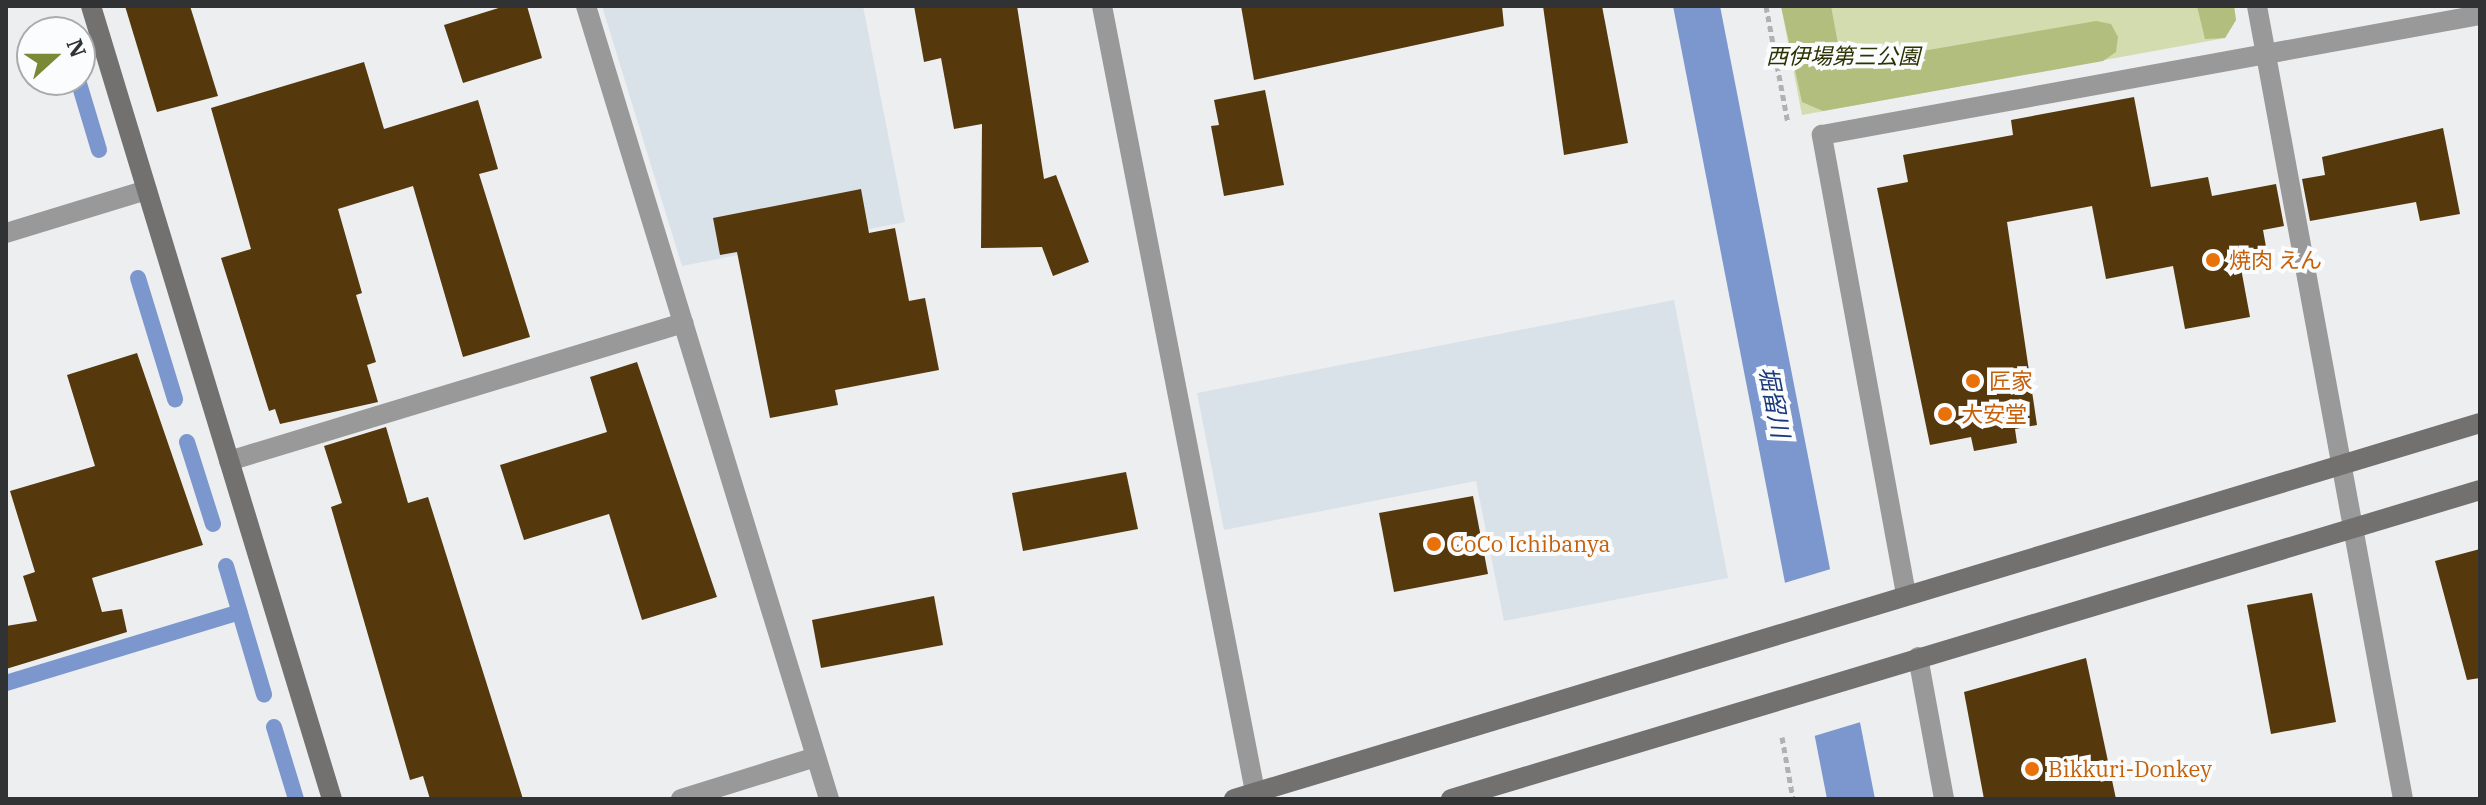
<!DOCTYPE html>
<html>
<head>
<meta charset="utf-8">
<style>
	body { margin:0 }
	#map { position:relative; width:2486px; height:805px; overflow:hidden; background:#eceef0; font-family:"IBM Plex Serif","Noto Sans JP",serif }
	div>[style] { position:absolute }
	.built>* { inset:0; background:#dae2e9 }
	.green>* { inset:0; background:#d2dcaf }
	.forest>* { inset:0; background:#b1be7e }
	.water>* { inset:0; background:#7c97ce }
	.pier>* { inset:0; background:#eceef0 }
	.stream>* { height:16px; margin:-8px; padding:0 8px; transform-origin:8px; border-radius:8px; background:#7c97ce }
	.building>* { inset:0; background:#55380c }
	.path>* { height:5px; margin-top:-2.5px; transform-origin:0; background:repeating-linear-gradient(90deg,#afb1b2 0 6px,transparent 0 10px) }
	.lane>* { height:20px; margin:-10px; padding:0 10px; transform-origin:10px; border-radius:10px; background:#9a9999 }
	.street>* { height:20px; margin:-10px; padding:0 10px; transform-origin:10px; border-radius:10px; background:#9a9999 }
	.secondary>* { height:20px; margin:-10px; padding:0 10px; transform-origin:10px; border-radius:10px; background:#727170 }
	.dots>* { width:22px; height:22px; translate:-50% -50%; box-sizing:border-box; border:4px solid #fafcfe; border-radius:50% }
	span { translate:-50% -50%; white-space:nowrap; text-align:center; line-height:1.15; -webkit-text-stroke:8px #fafcfe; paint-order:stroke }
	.park-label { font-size:22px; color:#2c3300; font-style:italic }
	.food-label { font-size:22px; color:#c56008 }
	.left { translate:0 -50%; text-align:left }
	.water-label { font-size:24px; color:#1b3879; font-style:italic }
	.frame { position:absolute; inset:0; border:8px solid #313233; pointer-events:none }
	.north { position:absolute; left:16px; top:16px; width:80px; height:80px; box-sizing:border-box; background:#fafcfe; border:2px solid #aaabad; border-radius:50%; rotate:69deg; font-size:22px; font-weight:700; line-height:32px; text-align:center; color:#313233 }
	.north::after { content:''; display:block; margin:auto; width:28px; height:36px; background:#7b8835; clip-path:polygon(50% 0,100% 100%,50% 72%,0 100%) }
</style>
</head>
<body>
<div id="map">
	<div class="built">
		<i style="clip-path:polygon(602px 6px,863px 6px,905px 222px,682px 266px)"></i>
		<i style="clip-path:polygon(1674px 300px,1728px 578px,1504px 621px,1476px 481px,1224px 530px,1197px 393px)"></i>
	</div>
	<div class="green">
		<i style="clip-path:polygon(1781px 6px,2234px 6px,2236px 20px,2225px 38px,1802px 115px)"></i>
	</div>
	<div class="forest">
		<i style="clip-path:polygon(1781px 6px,1831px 6px,1838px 44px,1853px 63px,2096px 21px,2111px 24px,2118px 37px,2116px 52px,2103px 61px,1823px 111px,1802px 102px)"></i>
		<i style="clip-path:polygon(2197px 6px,2234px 6px,2236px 20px,2225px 38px,2205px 39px)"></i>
	</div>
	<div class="water">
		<i style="clip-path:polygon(1673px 6px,1720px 6px,1875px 799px,1827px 799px)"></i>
	</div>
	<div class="pier">
		<i style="clip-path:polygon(1834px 568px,1864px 721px,1811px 737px,1781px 584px)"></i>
	</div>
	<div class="stream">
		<i style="left:62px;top:28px;width:4px;rotate:76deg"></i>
		<i style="left:78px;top:80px;width:73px;rotate:73.3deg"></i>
		<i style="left:138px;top:278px;width:127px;rotate:73deg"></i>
		<i style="left:187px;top:442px;width:86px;rotate:72.4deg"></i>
		<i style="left:226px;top:566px;width:134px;rotate:73.5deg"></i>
		<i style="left:6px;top:683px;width:244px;rotate:-16.9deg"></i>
		<i style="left:274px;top:727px;width:75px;rotate:73deg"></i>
	</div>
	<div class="building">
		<i style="clip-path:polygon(125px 6px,190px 6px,218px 96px,157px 112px)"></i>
		<i style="clip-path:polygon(505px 6px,527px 6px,542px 58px,463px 83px,444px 25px)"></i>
		<i style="clip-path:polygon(914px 6px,1017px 6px,1044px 179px,1056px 175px,1089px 262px,1053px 276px,1042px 247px,981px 248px,982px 124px,954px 129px,941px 58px,924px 62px)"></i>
		<i style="clip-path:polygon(1241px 6px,1502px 6px,1504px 26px,1254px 80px)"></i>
		<i style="clip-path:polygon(1543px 6px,1602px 6px,1628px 143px,1564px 155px)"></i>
		<i style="clip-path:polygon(364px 62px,384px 129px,478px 100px,498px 169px,479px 174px,530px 337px,463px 357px,413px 186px,338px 209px,362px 293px,356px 295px,376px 362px,367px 365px,378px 402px,280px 424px,275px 409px,269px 411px,221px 258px,251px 249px,211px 108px)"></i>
		<i style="clip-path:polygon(1265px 90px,1284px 185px,1224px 196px,1211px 126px,1219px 125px,1214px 100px)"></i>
		<i style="clip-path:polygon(2134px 97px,2151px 187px,2208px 177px,2212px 196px,2276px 184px,2284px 226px,2263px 230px,2268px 258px,2240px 263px,2250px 317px,2185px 329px,2173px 266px,2106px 279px,2092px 206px,2007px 222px,2037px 425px,2015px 429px,2017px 443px,1974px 451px,1971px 437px,1930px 445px,1877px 188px,1908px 182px,1903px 155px,2013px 135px,2011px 120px)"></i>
		<i style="clip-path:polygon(2443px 128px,2460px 214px,2420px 221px,2416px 202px,2310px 221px,2302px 179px,2325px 175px,2322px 157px)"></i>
		<i style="clip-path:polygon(861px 189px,869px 233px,895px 228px,909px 301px,925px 298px,939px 370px,835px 390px,838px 405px,770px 418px,737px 252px,720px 255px,713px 218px)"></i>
		<i style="clip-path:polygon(137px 353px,203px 545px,92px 578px,102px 612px,122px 609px,127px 632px,6px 669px,6px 626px,37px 621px,23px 576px,35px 572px,10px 491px,95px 466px,67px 375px)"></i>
		<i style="clip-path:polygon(637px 362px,717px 597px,642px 620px,609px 514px,524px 540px,500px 465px,607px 432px,590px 377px)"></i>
		<i style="clip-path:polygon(386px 427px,408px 503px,428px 497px,523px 799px,430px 799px,423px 776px,410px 780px,331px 507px,342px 503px,324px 446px)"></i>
		<i style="clip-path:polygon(1126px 472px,1138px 529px,1023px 551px,1012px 493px)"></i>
		<i style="clip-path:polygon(1473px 496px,1488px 574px,1394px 592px,1379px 513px)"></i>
		<i style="clip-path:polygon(2480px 549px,2480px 678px,2467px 680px,2435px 561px)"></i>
		<i style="clip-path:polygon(2312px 593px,2336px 722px,2271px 734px,2247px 605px)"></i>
		<i style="clip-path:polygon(934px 596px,943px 645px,821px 668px,812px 620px)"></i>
		<i style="clip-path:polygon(2086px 658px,2116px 799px,1984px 799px,1964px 692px)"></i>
	</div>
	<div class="path">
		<i style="left:1766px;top:6px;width:119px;rotate:79.4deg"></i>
		<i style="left:1782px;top:737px;width:63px;rotate:79.9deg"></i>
	</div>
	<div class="lane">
		<i style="left:681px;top:799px;width:141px;rotate:-17.3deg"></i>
	</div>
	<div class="street">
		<i style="left:586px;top:6px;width:829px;rotate:72.96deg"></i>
		<i style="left:1102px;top:6px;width:801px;rotate:78.98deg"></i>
		<i style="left:2257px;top:6px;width:806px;rotate:79.57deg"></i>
		<i style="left:6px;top:233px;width:147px;rotate:-17deg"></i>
		<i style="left:229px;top:461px;width:475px;rotate:-16.9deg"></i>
		<i style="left:1906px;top:594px;width:467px;rotate:-100.4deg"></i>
		<i style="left:1822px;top:135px;width:669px;rotate:-10.34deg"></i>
		<i style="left:1918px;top:657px;width:144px;rotate:79.6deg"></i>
	</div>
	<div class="secondary">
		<i style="left:91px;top:6px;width:829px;rotate:73.1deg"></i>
		<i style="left:1234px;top:799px;width:1301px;rotate:-16.79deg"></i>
		<i style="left:1451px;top:799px;width:1074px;rotate:-16.71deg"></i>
	</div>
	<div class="dots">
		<i style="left:2213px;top:260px;background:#e8710a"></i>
		<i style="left:1973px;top:381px;background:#e8710a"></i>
		<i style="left:1945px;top:414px;background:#e8710a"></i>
		<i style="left:1434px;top:544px;background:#e8710a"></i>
		<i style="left:2032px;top:769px;background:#e8710a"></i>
	</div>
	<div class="park-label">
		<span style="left:1843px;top:56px">西伊場第三公園</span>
	</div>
	<div class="food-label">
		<span class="left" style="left:2229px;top:260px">焼肉 えん</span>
		<span class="left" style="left:1989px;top:381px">匠家</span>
		<span class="left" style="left:1961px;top:414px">大安堂</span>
		<span class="left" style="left:1450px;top:544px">CoCo Ichibanya</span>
		<span class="left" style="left:2048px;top:769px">Bikkuri-Donkey</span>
	</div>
	<div class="water-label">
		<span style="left:1774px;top:402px;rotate:79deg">堀留川</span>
	</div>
	<div class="frame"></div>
	<div class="north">N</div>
</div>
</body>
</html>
